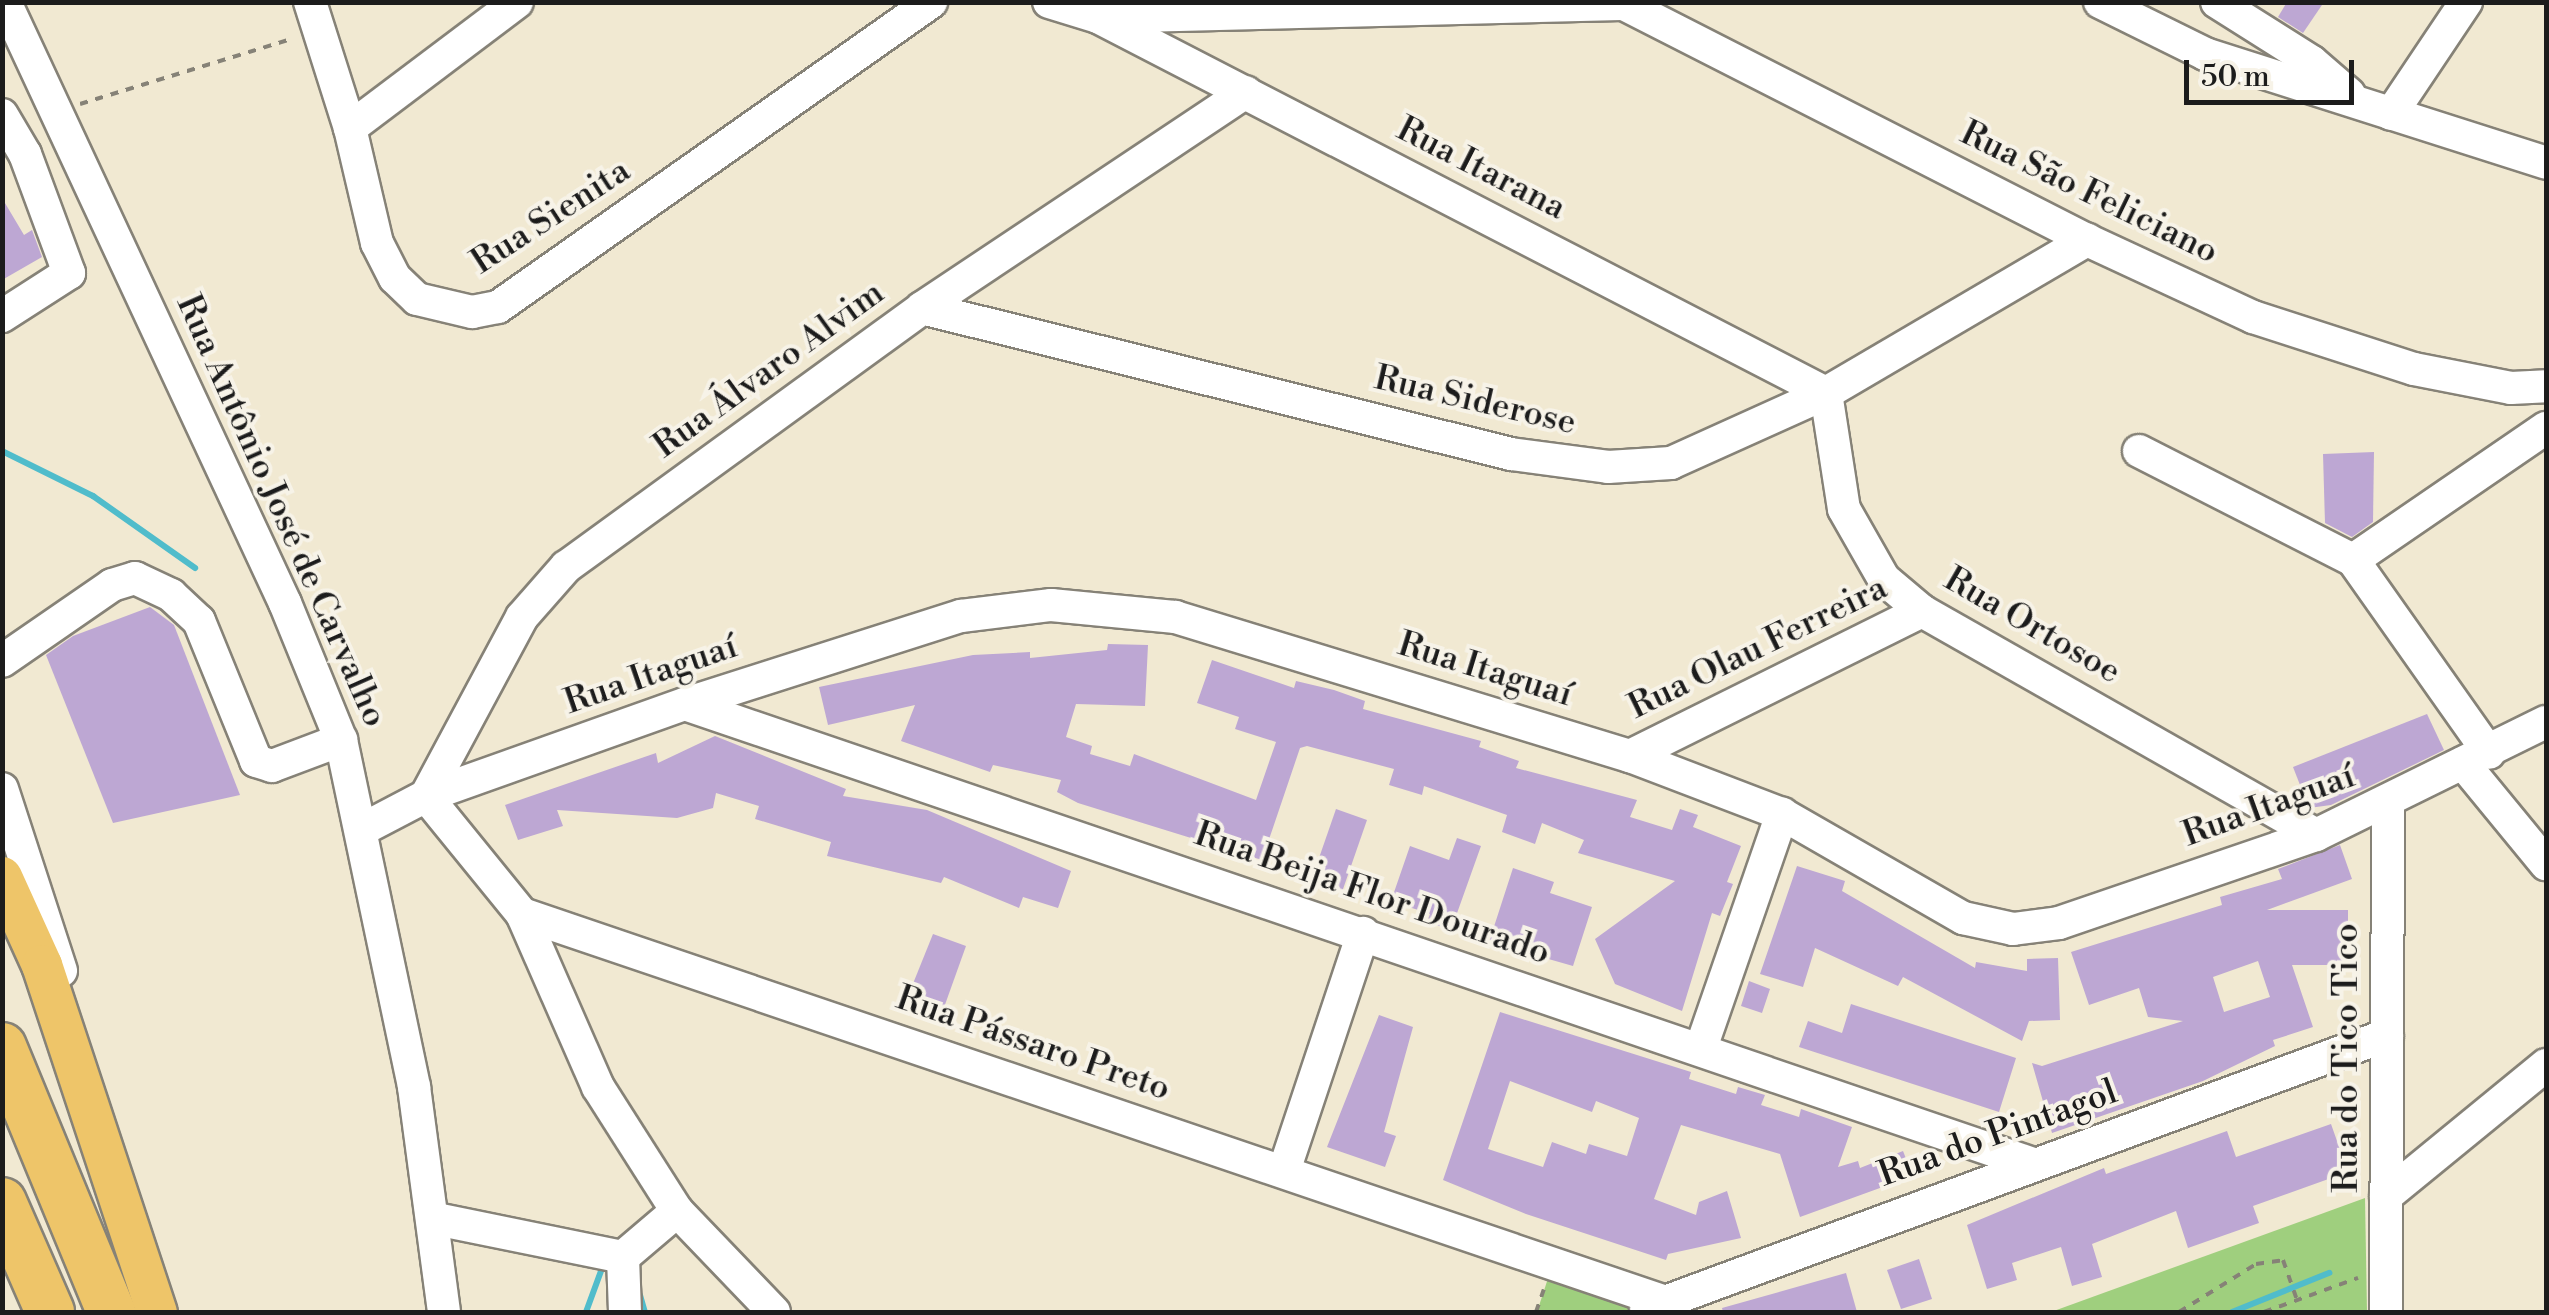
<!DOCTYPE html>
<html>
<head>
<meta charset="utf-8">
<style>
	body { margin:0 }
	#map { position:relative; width:2549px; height:1315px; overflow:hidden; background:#f1e9d2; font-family:"Libre Bodoni",serif }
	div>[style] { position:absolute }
	.green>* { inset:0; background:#9fcf7e }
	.stream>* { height:6px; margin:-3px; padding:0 3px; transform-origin:3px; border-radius:3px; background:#50bccb }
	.building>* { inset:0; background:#bda7d3 }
	.path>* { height:4px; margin-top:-2px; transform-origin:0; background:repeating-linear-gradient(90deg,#868277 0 8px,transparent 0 16px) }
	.roads { filter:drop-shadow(2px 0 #868277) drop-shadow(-2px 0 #868277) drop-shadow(0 2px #868277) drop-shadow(0 -2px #868277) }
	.minor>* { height:32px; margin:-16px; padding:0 16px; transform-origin:16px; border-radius:16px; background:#fff }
	.major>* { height:40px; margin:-20px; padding:0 20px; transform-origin:20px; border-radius:20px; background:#eec569 }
	.highway>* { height:48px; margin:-24px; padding:0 24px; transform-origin:24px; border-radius:24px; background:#eec569 }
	span { translate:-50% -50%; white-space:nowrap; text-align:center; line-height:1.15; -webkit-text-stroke:8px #f7f3e8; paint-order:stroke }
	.street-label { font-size:35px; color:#1c1c1c }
	.frame { position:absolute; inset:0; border:5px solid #1c1c1c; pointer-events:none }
	.scale { position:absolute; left:2184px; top:60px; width:170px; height:45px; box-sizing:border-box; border:5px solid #1c1c1c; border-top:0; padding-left:12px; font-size:30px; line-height:35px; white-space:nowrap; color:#1c1c1c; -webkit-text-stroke:8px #f7f3e8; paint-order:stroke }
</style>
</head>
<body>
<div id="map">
	<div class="green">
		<i style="clip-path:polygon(2365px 1198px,2367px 1312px,2051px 1312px)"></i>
		<i style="clip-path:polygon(1553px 1263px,1659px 1303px,1637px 1312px,1537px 1312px)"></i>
	</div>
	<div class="stream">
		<i style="left:2px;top:451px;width:102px;rotate:26.3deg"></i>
		<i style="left:93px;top:496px;width:125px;rotate:35.2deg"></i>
		<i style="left:640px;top:1295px;width:18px;rotate:74deg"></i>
		<i style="left:586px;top:1312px;width:44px;rotate:-69.9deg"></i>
		<i style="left:2232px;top:1312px;width:105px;rotate:-21.9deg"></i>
	</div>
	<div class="building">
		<i style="clip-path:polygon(2287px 2px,2324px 2px,2303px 33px,2278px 17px)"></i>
		<i style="clip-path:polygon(2px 198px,24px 235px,32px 230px,42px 257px,2px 280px)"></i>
		<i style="clip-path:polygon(2374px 452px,2373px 522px,2352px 537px,2325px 523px,2323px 454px)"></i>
		<i style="clip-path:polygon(150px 607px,174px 625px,240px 795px,113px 823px,46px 655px,73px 636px)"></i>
		<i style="clip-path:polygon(1108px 644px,1148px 645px,1145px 706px,1076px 704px,1066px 737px,1092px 746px,1090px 754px,1130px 766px,1134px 754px,1256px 800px,1276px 742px,1235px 729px,1239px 717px,1197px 703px,1212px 660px,1294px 688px,1296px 681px,1334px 690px,1365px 701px,1363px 709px,1481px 741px,1479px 747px,1519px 761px,1516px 768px,1637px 800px,1630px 817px,1672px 830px,1680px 809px,1698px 815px,1693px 827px,1741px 846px,1727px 882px,1733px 884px,1720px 916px,1712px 913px,1682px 1011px,1615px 984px,1595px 939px,1675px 881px,1578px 853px,1584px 840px,1542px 823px,1535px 844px,1502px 832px,1507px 815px,1424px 786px,1422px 795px,1389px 785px,1394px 769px,1307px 746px,1300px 748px,1262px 860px,1078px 803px,1057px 792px,1061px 780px,993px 765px,990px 772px,901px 741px,915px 705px,828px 725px,819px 687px,973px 655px,1030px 652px,1030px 658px,1107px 650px)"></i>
		<i style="clip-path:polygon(2427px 714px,2444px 750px,2331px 805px,2309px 808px,2293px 767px)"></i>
		<i style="clip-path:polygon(715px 736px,846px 789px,843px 796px,927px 810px,1071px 871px,1058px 908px,1023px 897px,1019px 908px,944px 877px,941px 883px,827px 856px,831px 842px,755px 819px,759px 806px,716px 793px,713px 808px,677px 818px,557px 810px,563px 826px,518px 840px,505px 805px,656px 753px,658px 763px)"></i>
		<i style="clip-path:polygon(1336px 809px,1367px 820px,1342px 892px,1311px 881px)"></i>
		<i style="clip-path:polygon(1457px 838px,1481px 846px,1451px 930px,1427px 922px,1430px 914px,1391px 901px,1410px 846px,1449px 860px)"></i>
		<i style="clip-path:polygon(evenodd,2340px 845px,2352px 879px,2267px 910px,2348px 910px,2348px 965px,2292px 965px,2313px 1027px,2273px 1040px,2275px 1046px,2203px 1081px,2052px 1133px,2032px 1063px,2042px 1066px,2183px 1021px,2148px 1017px,2139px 988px,2089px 1005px,2071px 952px,2222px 905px,2220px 897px,2282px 879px,2278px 869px,2340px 845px,2258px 961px,2270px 997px,2224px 1012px,2213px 977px,2258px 961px)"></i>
		<i style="clip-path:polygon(1797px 866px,1845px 881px,1842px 891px,1975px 968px,1976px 962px,2027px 971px,2027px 959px,2058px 958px,2060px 1020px,2029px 1021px,2022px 1041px,1903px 977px,1898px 986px,1815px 948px,1803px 987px,1760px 974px)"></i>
		<i style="clip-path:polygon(1513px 868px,1554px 882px,1550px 893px,1592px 907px,1573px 966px,1489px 942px)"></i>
		<i style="clip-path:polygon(933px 934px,966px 946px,942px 1013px,906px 1001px)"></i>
		<i style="clip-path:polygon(1749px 981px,1770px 989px,1762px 1013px,1741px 1006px)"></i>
		<i style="clip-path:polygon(1851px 1004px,2016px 1058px,1999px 1112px,1799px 1047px,1808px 1021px,1842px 1033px)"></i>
		<i style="clip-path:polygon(evenodd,1500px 1012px,1691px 1072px,1689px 1079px,1736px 1094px,1738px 1087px,1765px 1095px,1761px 1105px,1799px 1117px,1801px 1109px,1852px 1127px,1838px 1167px,1858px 1161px,1860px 1168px,1903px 1151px,1913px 1176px,1800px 1217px,1780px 1154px,1681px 1125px,1654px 1199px,1696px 1215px,1699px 1202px,1727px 1191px,1741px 1238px,1668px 1254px,1666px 1260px,1526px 1214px,1443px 1180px,1500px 1012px,1510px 1081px,1592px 1112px,1596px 1101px,1639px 1118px,1627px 1156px,1589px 1144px,1586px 1154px,1552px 1142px,1543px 1167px,1488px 1149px,1510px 1081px)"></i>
		<i style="clip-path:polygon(1379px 1015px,1413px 1027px,1384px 1132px,1396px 1136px,1385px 1167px,1327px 1147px)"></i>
		<i style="clip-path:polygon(2331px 1124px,2348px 1172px,2253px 1206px,2259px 1223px,2188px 1248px,2176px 1211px,2092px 1244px,2102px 1277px,2072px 1286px,2061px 1247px,2012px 1263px,2017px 1280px,1987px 1289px,1967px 1225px,2104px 1168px,2106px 1174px,2227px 1131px,2236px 1157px)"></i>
		<i style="clip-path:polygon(1919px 1259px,1932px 1299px,1901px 1309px,1887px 1270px)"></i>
		<i style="clip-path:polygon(1846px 1273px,1857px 1312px,1723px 1312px,1722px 1308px)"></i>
	</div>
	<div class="path">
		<i style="left:80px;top:104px;width:221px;rotate:-17.1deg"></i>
		<i style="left:1536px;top:1312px;width:24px;rotate:-71deg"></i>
		<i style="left:2179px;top:1312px;width:91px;rotate:-31.9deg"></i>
		<i style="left:2256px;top:1264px;width:27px;rotate:-8deg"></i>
		<i style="left:2283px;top:1260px;width:42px;rotate:70.7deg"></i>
		<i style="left:2264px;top:1312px;width:100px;rotate:-19.9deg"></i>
	</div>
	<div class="roads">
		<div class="minor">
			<i style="left:5px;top:2px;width:663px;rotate:65.02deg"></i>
			<i style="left:285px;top:603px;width:148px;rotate:67.8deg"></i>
			<i style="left:341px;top:740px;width:355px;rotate:78.1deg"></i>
			<i style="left:414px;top:1087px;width:227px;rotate:82.4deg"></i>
			<i style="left:310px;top:2px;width:132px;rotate:72.4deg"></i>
			<i style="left:350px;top:128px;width:118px;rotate:76.8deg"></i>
			<i style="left:377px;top:243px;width:39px;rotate:63deg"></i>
			<i style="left:395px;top:278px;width:30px;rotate:44deg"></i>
			<i style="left:417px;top:299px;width:57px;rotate:13.3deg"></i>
			<i style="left:472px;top:312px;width:26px;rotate:-11deg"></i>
			<i style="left:498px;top:307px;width:530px;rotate:-35.16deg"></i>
			<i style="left:1049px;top:2px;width:51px;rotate:17deg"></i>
			<i style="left:1098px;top:17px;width:524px;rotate:-1.42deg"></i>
			<i style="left:1620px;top:2px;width:524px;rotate:27.01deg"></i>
			<i style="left:2087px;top:240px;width:183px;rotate:24.9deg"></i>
			<i style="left:2253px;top:317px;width:169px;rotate:17.9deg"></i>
			<i style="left:2414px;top:369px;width:99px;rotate:11.1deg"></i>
			<i style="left:2511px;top:388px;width:35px;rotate:-3deg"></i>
			<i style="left:2100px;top:2px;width:117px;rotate:26.3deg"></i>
			<i style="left:2205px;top:54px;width:358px;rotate:17.7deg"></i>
			<i style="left:2217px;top:2px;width:112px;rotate:32.3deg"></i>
			<i style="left:2312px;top:62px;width:49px;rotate:40.9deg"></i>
			<i style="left:1098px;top:17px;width:819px;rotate:27.32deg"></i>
			<i style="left:1826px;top:393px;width:117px;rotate:81.2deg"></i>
			<i style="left:1844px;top:509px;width:81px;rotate:60.3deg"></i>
			<i style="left:1884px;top:579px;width:50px;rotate:40.1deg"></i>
			<i style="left:1922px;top:611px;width:453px;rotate:29.6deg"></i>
			<i style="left:2391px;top:114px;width:135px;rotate:-56.2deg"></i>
			<i style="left:2px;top:115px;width:45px;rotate:59.5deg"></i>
			<i style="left:25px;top:154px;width:127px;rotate:69.7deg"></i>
			<i style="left:69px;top:273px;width:80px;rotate:147.3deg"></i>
			<i style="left:350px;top:128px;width:209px;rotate:-37deg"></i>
			<i style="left:922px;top:308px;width:607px;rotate:13.92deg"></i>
			<i style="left:1511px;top:454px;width:98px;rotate:7.6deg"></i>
			<i style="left:1608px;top:467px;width:63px;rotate:-3.6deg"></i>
			<i style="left:1671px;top:463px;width:170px;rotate:-24.3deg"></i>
			<i style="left:1826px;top:393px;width:303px;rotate:-30.4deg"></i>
			<i style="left:2139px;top:451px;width:240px;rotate:27deg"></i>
			<i style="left:2353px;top:560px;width:236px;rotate:54.8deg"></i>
			<i style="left:2353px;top:560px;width:234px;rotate:-34.4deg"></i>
			<i style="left:2px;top:661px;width:134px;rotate:-34.6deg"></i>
			<i style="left:112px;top:585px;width:24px;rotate:-17deg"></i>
			<i style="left:135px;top:578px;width:40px;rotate:25deg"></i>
			<i style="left:171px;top:595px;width:38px;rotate:43deg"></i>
			<i style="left:199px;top:621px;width:151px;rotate:67.8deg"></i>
			<i style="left:256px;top:761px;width:17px;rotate:17deg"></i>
			<i style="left:272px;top:766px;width:74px;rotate:-20.6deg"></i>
			<i style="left:685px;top:704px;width:1424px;rotate:18.84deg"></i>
			<i style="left:1630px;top:756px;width:326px;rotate:-26.4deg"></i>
			<i style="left:2463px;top:763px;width:131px;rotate:50.6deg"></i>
			<i style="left:2px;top:789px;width:191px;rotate:72deg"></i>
			<i style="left:365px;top:828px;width:69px;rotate:-27.7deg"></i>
			<i style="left:426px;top:796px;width:275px;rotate:-19.6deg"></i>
			<i style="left:685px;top:704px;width:290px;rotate:-17.7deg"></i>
			<i style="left:961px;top:616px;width:91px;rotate:-7deg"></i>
			<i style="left:1051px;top:605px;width:125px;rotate:5.5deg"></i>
			<i style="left:1175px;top:617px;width:476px;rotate:17deg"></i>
			<i style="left:1630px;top:756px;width:163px;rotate:20.9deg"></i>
			<i style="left:1782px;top:814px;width:209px;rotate:29.9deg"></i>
			<i style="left:1963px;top:918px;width:51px;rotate:12.4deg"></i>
			<i style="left:2013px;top:929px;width:46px;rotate:-7.4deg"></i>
			<i style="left:2059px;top:923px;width:272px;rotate:-18.9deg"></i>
			<i style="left:2316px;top:835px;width:256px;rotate:-26.2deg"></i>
			<i style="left:522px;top:914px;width:1205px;rotate:18.74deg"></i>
			<i style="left:1701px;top:1048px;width:248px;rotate:-70.9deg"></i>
			<i style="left:1284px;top:1171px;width:251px;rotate:-71.6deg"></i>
			<i style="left:2386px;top:1196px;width:207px;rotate:-39.3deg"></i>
			<i style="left:436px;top:1219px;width:191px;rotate:11.5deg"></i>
			<i style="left:1646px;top:1309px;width:790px;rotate:-20.29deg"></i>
			<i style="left:625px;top:1312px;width:55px;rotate:-92.1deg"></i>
			<i style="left:623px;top:1257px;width:71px;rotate:-40.4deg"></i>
			<i style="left:774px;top:1312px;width:140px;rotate:-133.8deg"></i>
			<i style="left:677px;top:1211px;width:147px;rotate:-122.5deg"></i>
			<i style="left:598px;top:1087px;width:189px;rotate:-113.7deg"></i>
			<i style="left:522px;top:914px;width:152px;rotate:-129.1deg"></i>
			<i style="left:426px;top:796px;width:203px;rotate:-61.8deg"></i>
			<i style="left:522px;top:617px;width:67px;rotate:-48.7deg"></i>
			<i style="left:566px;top:567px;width:440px;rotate:-36deg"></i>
			<i style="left:922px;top:308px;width:389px;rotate:-33.7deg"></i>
			<i style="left:2386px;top:1312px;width:508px;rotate:-89.77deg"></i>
		</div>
		<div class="major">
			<i style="left:2px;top:877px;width:97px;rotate:65.6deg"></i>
			<i style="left:42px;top:965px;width:366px;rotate:71.7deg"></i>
		</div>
		<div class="highway">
			<i style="left:2px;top:1047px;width:287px;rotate:67.6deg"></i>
			<i style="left:2px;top:1202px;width:120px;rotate:66.4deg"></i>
		</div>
	</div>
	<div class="street-label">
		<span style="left:1481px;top:169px;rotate:27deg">Rua Itarana</span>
		<span style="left:2089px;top:193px;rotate:26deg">Rua São Feliciano</span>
		<span style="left:551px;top:217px;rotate:-33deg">Rua Sienita</span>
		<span style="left:769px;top:370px;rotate:-36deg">Rua Álvaro Alvim</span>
		<span style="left:1475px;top:401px;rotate:13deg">Rua Siderose</span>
		<span style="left:281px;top:511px;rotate:66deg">Rua Antônio José de Carvalho</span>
		<span style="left:2032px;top:626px;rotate:30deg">Rua Ortosoe</span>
		<span style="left:1758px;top:648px;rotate:-26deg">Rua Olau Ferreira</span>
		<span style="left:1485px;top:670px;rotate:17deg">Rua Itaguaí</span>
		<span style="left:651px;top:675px;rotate:-19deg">Rua Itaguaí</span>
		<span style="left:2269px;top:806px;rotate:-20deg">Rua Itaguaí</span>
		<span style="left:1372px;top:894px;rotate:19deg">Rua Beija Flor Dourado</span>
		<span style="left:1033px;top:1044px;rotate:19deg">Rua Pássaro Preto</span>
		<span style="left:2347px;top:1058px;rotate:-90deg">Rua do Tico Tico</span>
		<span style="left:1998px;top:1134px;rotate:-20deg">Rua do Pintagol</span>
	</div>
	<div class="frame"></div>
	<div class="scale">50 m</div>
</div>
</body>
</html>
